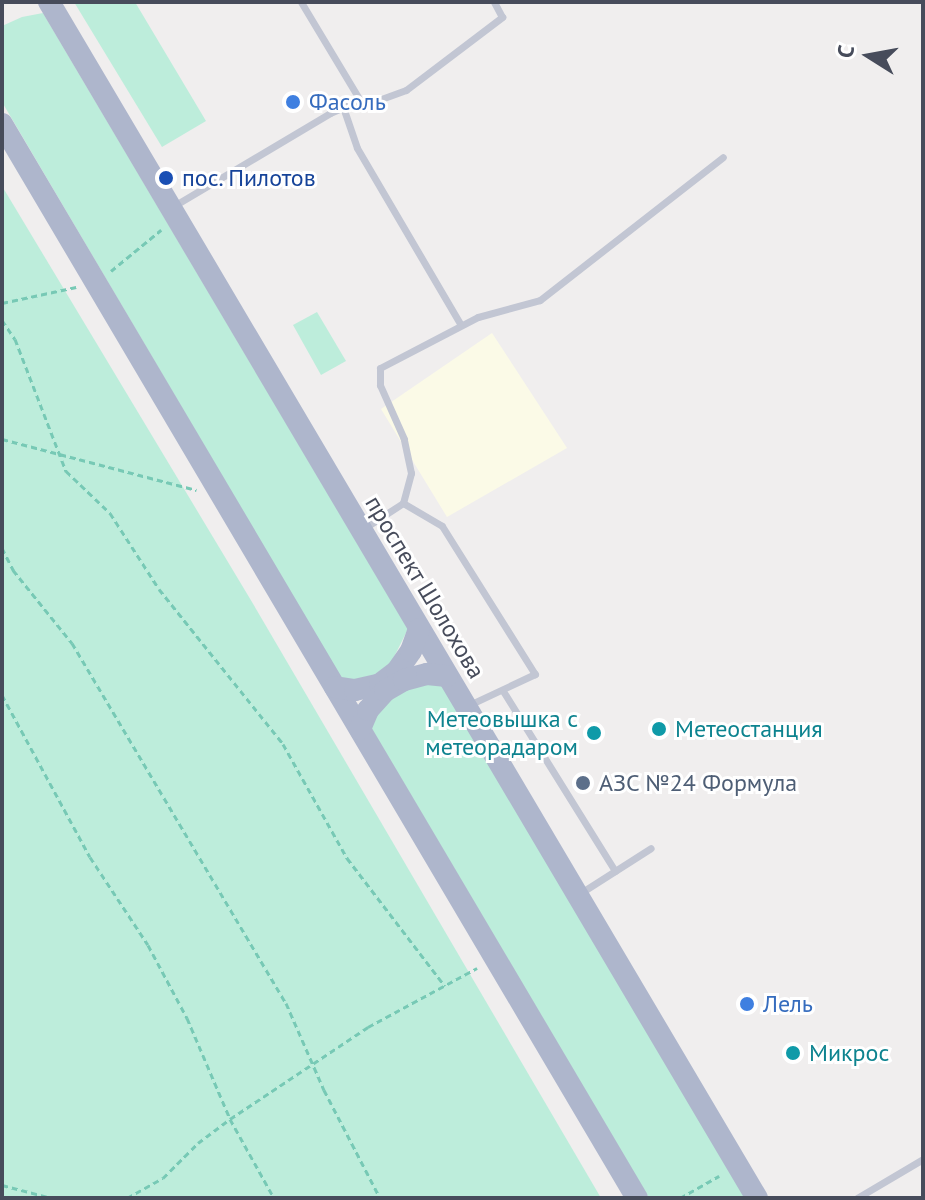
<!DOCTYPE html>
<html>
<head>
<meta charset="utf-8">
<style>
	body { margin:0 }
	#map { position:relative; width:925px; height:1200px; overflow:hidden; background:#f0eeee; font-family:"PT Sans",sans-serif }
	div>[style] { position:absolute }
	.commercial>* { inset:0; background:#fbfae7 }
	.green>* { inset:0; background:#bdeddb }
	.path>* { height:3px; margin-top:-1.5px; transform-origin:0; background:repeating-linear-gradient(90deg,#77c9b5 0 6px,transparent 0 10px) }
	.lane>* { height:7px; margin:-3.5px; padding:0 3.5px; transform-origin:3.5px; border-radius:3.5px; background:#c2c6d3 }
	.primary>* { height:22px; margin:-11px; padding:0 11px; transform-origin:11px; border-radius:11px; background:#aeb6cc }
	.dots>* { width:22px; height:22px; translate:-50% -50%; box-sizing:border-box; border:4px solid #fff; border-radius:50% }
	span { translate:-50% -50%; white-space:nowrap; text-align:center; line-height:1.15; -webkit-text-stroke:6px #fff; paint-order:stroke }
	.shop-label { font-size:24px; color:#366cbe }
	.left { translate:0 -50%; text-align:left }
	.transit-label { font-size:24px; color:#164399 }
	.street-label { font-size:24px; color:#474c5b }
	.culture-label { font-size:24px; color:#0d838f }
	.right { translate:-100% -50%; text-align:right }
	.service-label { font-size:24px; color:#4e5e75 }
	.frame { position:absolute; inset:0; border:4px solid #474c5b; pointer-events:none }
	.north { position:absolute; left:829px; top:16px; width:80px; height:80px; -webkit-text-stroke:6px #fff; paint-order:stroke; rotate:281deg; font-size:22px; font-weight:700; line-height:32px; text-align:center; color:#474c5b }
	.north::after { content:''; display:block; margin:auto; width:28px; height:36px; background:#474c5b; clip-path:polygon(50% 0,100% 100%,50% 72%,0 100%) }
</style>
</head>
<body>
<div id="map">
	<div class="commercial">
		<i style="clip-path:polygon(492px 333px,567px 448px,447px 517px,381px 409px)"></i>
	</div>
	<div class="green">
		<i style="clip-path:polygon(74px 2px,135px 2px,206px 121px,162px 147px)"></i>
		<i style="clip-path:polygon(43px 13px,408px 629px,391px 663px,374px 675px,352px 680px,341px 678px,2px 102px,2px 26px,22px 17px)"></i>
		<i style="clip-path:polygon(2px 186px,252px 602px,601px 1198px,2px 1198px)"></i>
		<i style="clip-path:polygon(317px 312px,346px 361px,321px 375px,293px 325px)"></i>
		<i style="clip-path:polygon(441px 683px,745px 1198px,649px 1198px,370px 726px,375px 715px,390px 698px,408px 686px)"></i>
	</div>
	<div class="path">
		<i style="left:111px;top:271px;width:65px;rotate:-39.4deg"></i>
		<i style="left:2px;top:303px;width:76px;rotate:-12.2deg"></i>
		<i style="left:2px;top:320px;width:23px;rotate:56deg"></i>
		<i style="left:15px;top:339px;width:142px;rotate:68.9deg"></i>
		<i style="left:66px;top:471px;width:61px;rotate:43.7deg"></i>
		<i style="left:110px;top:513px;width:90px;rotate:57.2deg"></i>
		<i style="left:159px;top:589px;width:198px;rotate:51.3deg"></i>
		<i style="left:283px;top:744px;width:131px;rotate:60.7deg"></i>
		<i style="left:347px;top:858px;width:161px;rotate:52.6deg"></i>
		<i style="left:2px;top:439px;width:201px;rotate:14.7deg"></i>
		<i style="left:2px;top:548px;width:25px;rotate:63deg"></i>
		<i style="left:13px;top:570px;width:94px;rotate:51.1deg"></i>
		<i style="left:72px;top:643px;width:419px;rotate:59.3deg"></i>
		<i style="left:286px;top:1003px;width:95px;rotate:66.4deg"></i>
		<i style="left:324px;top:1090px;width:122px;rotate:62.6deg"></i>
		<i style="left:2px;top:695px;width:184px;rotate:61.5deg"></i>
		<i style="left:90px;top:857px;width:105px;rotate:56.6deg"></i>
		<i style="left:148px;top:945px;width:83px;rotate:61.9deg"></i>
		<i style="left:187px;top:1018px;width:110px;rotate:66.9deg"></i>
		<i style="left:230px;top:1119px;width:90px;rotate:60.9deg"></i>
		<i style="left:2px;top:1185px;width:52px;rotate:14.6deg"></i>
		<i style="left:127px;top:1198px;width:41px;rotate:-29.1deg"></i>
		<i style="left:163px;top:1178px;width:49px;rotate:-45deg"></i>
		<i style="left:198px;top:1143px;width:40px;rotate:-37deg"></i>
		<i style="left:230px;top:1119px;width:166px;rotate:-33.7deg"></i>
		<i style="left:368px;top:1027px;width:124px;rotate:-28.4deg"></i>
		<i style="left:680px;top:1198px;width:45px;rotate:-29.4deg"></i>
	</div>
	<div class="lane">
		<i style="left:301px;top:2px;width:114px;rotate:59deg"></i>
		<i style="left:343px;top:107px;width:43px;rotate:71.1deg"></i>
		<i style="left:357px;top:148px;width:205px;rotate:59.6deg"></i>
		<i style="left:172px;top:207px;width:184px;rotate:-30.7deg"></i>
		<i style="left:330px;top:113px;width:33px;rotate:-23deg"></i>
		<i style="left:360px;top:100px;width:13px;rotate:9deg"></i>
		<i style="left:373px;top:102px;width:35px;rotate:-20deg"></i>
		<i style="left:406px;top:90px;width:121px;rotate:-37.2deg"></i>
		<i style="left:502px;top:17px;width:17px;rotate:-118deg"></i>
		<i style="left:403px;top:503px;width:45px;rotate:30.5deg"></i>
		<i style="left:442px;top:526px;width:175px;rotate:57.9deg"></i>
		<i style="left:535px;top:674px;width:75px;rotate:154.8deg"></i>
		<i style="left:363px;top:529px;width:48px;rotate:-33deg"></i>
		<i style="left:403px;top:503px;width:31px;rotate:-75deg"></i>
		<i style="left:411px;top:473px;width:35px;rotate:-102deg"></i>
		<i style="left:404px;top:439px;width:59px;rotate:-114deg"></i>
		<i style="left:380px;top:385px;width:17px;rotate:-90deg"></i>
		<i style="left:380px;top:368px;width:110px;rotate:-27.5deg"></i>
		<i style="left:478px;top:317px;width:64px;rotate:-15.3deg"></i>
		<i style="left:540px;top:300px;width:232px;rotate:-38deg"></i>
		<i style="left:503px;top:691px;width:212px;rotate:58.1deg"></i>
		<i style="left:579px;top:894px;width:85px;rotate:-32.6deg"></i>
		<i style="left:857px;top:1198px;width:77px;rotate:-30.6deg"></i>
	</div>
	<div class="primary">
		<i style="left:49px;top:2px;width:1390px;rotate:59.38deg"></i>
		<i style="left:2px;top:124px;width:1248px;rotate:59.41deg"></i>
		<i style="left:335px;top:687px;width:20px;rotate:9deg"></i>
		<i style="left:355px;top:690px;width:26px;rotate:-13deg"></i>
		<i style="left:380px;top:684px;width:21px;rotate:-37deg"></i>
		<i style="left:397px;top:671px;width:24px;rotate:-55deg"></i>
		<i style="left:411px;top:651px;width:23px;rotate:-70deg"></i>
		<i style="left:360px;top:729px;width:21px;rotate:-67deg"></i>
		<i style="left:368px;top:710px;width:25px;rotate:-48deg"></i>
		<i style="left:385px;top:691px;width:22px;rotate:-30deg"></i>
		<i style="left:404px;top:680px;width:24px;rotate:-15deg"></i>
		<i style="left:427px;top:674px;width:20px;rotate:6deg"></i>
	</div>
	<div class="dots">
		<i style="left:293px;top:102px;background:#3f7fe0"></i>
		<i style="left:166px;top:178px;background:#1a4fb4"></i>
		<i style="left:659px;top:729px;background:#0f9aa8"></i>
		<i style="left:594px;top:733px;background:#0f9aa8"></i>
		<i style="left:583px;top:783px;background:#5c6f8a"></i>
		<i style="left:747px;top:1004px;background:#3f7fe0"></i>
		<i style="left:793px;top:1053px;background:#0f9aa8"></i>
	</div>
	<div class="shop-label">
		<span class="left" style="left:309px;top:102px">Фасоль</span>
		<span class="left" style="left:763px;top:1004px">Лель</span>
	</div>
	<div class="transit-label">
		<span class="left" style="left:182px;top:178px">пос. Пилотов</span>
	</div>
	<div class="street-label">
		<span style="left:425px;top:587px;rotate:59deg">проспект Шолохова</span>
	</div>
	<div class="culture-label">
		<span class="right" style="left:578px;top:733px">Метеовышка с<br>метеорадаром</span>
		<span class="left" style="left:675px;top:729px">Метеостанция</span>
		<span class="left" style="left:809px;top:1053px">Микрос</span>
	</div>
	<div class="service-label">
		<span class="left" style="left:599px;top:783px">АЗС №24 Формула</span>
	</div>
	<div class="frame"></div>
	<div class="north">С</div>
</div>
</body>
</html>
